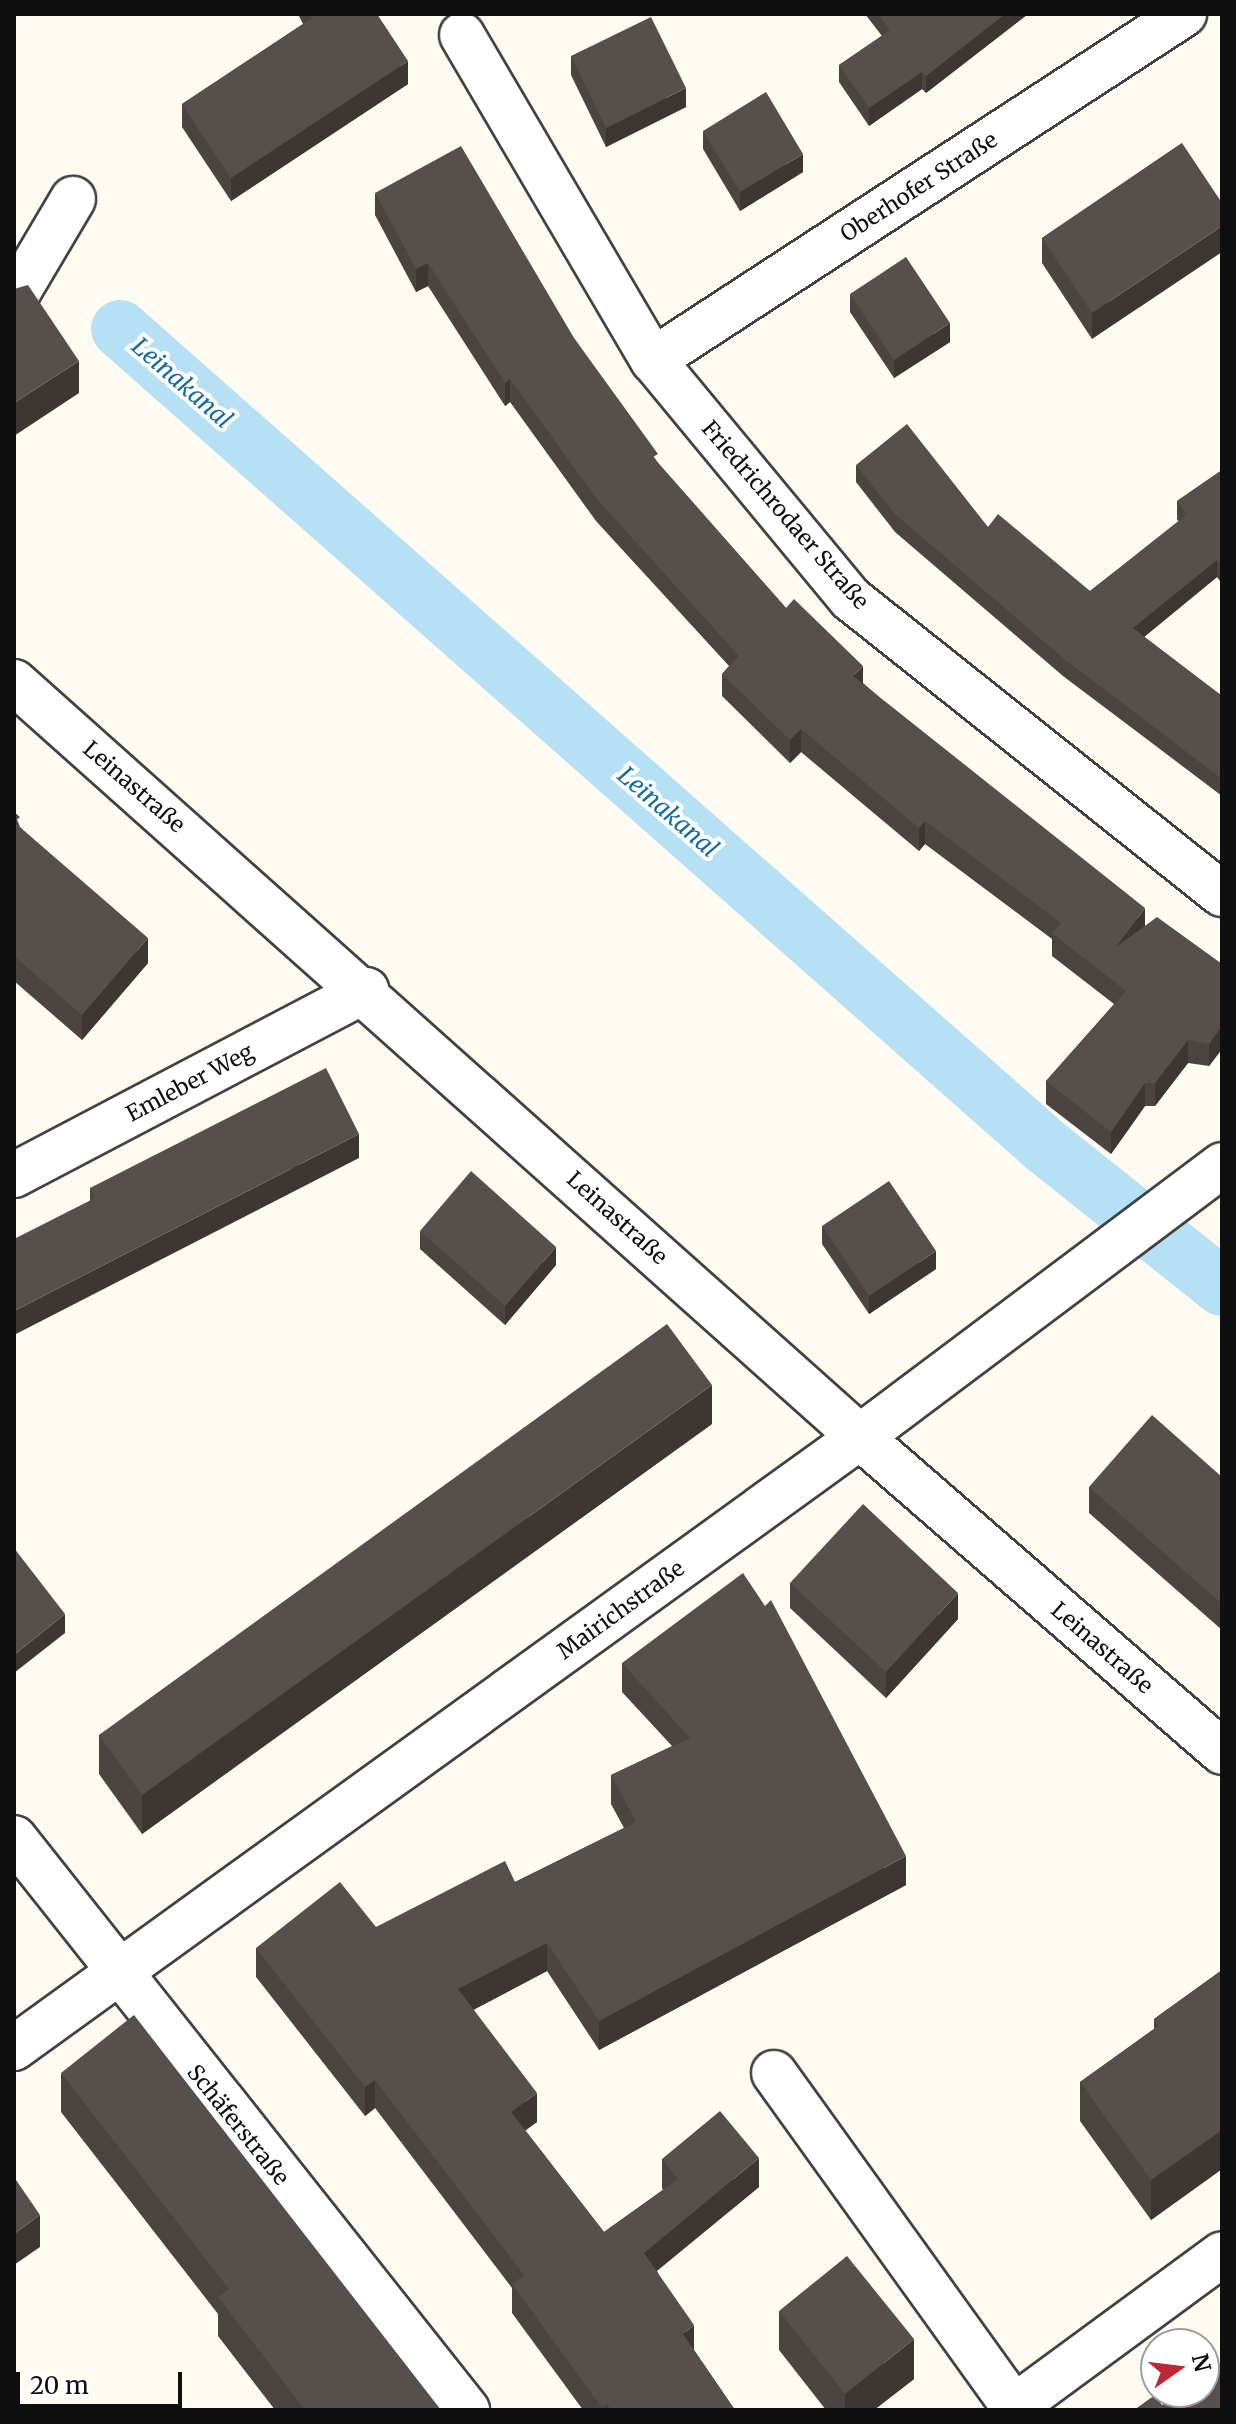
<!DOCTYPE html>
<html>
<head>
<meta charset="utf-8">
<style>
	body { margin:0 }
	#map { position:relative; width:1236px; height:2424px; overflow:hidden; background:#fffbf0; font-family:Merriweather,serif }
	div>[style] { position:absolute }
	.canal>* { height:58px; margin:-29px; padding:0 29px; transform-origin:29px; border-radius:29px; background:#b6e1f5 }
	.roads { filter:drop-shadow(2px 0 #424242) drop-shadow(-2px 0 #424242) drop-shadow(0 2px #424242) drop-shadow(0 -2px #424242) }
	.minor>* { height:44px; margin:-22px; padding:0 22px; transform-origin:22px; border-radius:22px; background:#fff }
	.wall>* { inset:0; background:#4b4440 }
	.shaded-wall>* { inset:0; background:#3d3734 }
	.building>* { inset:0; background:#574f4b }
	span { translate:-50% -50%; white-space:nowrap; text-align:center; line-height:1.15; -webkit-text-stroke:8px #fff; paint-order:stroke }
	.street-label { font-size:22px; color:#0f0f0f }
	.water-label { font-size:24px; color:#196c9f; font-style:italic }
	.frame { position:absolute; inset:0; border:16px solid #0f0f0f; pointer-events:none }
	.north { position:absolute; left:1140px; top:2328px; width:80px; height:80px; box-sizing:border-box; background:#fff; border:2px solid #9f9f9f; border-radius:50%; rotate:76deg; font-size:22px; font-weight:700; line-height:32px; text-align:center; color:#0f0f0f }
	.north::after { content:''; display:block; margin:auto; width:28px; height:36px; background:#bd2837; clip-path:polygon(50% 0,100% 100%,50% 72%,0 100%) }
	.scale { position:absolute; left:16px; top:2372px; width:166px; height:36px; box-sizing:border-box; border:4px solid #0f0f0f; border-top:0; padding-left:10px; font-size:24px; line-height:28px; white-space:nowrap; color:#0f0f0f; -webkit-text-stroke:6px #fff; paint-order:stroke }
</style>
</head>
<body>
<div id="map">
	<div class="canal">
		<i style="left:120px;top:329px;width:1231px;rotate:41.44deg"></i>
		<i style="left:1043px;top:1144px;width:229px;rotate:38.6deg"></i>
	</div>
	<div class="roads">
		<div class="minor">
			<i style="left:462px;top:35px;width:377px;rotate:59.6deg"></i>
			<i style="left:653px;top:360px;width:310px;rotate:50.4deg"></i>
			<i style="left:851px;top:599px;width:474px;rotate:38.5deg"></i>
			<i style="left:15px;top:297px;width:114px;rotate:-59.4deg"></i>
			<i style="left:653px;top:360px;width:634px;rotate:-33.09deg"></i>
			<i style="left:14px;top:682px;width:1134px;rotate:41.75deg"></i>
			<i style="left:860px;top:1437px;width:480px;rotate:41deg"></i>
			<i style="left:14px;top:1175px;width:398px;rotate:-27.7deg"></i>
			<i style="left:14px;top:1838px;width:730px;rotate:51.62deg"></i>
			<i style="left:14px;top:2048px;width:1044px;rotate:-35.84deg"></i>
			<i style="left:860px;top:1437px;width:453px;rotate:-36.9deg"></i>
			<i style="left:774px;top:2073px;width:411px;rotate:54.3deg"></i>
			<i style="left:1010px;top:2410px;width:263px;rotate:-36.3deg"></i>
		</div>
	</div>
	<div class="wall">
		<i style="clip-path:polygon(298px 14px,377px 14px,408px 84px,231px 201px,182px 127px,182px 104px,303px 24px)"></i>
		<i style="clip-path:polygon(865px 14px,1028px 14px,926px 93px,922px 89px,869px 126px,839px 82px,839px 65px,882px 36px)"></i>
		<i style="clip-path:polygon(571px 56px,686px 107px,606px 147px,571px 75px)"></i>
		<i style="clip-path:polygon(703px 131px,803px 172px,740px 211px,703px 149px)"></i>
		<i style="clip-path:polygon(1182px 143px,1092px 339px,1042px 263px,1042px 238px)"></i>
		<i style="clip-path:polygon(375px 193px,574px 338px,658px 463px,786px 608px,863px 683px,1145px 926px,1222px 964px,1222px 1049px,1209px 1066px,1188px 1063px,1155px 1106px,1145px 1106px,1111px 1154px,1046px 1104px,1046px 1081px,1114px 1004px,1052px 956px,1052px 939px,925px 844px,919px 851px,801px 752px,790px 763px,722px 696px,722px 674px,729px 666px,596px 521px,510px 402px,505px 406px,428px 286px,416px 292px,375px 215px)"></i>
		<i style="clip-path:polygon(850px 294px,950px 342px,894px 378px,850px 312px)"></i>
		<i style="clip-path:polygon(856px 465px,988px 527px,1090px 591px,1179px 522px,1177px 519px,1177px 501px,1222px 470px,1220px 581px,1217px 577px,1144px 637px,1222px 696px,1222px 796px,1063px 676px,895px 532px,856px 482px)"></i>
		<i style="clip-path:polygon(14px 812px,20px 827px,148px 963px,82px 1040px,14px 981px)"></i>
		<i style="clip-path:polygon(359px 1158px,90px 1201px,90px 1188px)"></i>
		<i style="clip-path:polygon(822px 1226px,936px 1269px,869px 1314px,822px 1244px)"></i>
		<i style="clip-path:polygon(420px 1231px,556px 1265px,505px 1325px,420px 1249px)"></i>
		<i style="clip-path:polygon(712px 1424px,142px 1834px,99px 1774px,99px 1735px)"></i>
		<i style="clip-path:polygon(1222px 1477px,1222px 1630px,1089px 1513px,1089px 1487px)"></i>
		<i style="clip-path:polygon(790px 1583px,958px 1619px,886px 1698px,790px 1608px)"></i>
		<i style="clip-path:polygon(622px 1663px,906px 1885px,599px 2050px,547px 1971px,473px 2010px,537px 2122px,525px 2130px,604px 2232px,663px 2190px,662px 2188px,662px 2159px,759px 2187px,657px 2271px,694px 2350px,735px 2410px,583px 2410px,512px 2313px,512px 2288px,375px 2108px,365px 2116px,256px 1977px,256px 1948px,376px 1927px,515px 1882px,624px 1828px,611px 1804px,611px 1775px,672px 1746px,622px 1692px)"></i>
		<i style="clip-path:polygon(1222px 1970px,1222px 2169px,1151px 2220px,1080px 2121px,1080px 2082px,1154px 2029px,1154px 2019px)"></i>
		<i style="clip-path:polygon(61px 2073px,441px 2410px,275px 2410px,218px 2336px,218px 2314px,61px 2112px)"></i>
		<i style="clip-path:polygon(779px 2311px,914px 2379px,874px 2410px,826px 2410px,779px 2350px)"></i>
	</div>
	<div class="shaded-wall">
		<i style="clip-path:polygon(1005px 14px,1028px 14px,926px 93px,926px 76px)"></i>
		<i style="clip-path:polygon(408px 61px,408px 84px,231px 201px,231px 178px)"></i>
		<i style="clip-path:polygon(922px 72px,922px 89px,869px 126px,869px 108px)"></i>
		<i style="clip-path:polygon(686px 88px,686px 107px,606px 147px,606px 128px)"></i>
		<i style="clip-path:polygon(803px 154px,803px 172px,740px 211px,740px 192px)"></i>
		<i style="clip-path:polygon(1222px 226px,1222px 252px,1092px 339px,1092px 313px)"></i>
		<i style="clip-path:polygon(428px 263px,428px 286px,416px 292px,416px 269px)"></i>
		<i style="clip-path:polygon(950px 323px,950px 342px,894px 378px,894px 360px)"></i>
		<i style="clip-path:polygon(79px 361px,79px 393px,14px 436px,14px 403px)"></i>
		<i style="clip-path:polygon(510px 379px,510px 402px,505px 406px,505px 383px)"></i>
		<i style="clip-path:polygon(1217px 560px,1217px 577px,1133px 646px,1133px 628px)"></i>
		<i style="clip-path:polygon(1222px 562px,1222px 580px,1220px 581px,1220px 564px)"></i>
		<i style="clip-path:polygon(863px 666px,863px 689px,853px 676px)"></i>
		<i style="clip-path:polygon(801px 729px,801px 752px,790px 763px,790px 740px)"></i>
		<i style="clip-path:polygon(925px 821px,925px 844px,919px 851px,919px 828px)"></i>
		<i style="clip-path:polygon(1145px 908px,1145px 931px,1116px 947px)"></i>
		<i style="clip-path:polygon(148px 938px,148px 963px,82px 1040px,82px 1015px)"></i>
		<i style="clip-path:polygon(1222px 1026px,1222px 1049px,1209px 1066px,1209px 1044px)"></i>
		<i style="clip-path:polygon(1188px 1040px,1188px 1063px,1155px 1106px,1155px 1083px)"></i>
		<i style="clip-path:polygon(1145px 1083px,1145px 1106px,1111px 1154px,1111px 1132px)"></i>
		<i style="clip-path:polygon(359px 1134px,359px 1158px,14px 1335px,14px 1311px)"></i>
		<i style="clip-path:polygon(556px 1247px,556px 1265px,505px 1325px,505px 1306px)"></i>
		<i style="clip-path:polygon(936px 1251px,936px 1269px,869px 1314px,869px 1296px)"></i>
		<i style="clip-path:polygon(712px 1385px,712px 1424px,142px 1834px,142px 1795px)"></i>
		<i style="clip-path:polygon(958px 1593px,958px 1619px,886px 1698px,886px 1672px)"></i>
		<i style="clip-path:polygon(65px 1614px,65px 1633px,14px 1673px,14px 1655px)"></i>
		<i style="clip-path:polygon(906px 1856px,906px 1885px,599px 2050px,599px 2021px)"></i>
		<i style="clip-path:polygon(547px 1943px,547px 1971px,458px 2018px,458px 1989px)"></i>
		<i style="clip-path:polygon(375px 2080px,375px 2108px,365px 2116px,365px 2087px)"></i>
		<i style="clip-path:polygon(537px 2093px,537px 2122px,511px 2141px,511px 2112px)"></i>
		<i style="clip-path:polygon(1222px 2130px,1222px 2169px,1151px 2220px,1151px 2180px)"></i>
		<i style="clip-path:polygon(759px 2158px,759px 2187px,644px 2281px,644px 2253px)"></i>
		<i style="clip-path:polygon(40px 2215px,40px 2247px,14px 2265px,14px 2234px)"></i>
		<i style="clip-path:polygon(694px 2325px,694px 2354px,683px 2334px)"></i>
		<i style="clip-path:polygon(914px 2339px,914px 2379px,874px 2410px,845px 2410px,845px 2394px)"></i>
	</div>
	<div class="building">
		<i style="clip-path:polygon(310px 14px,377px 14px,408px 61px,231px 178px,182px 104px,312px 18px)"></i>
		<i style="clip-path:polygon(878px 14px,1005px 14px,926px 76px,922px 72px,869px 108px,839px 65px,890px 30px)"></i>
		<i style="clip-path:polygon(651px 17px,686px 88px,606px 128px,571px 56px)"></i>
		<i style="clip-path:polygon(766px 92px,803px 154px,740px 192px,703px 131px)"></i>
		<i style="clip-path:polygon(1182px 143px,1222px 203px,1222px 226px,1092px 313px,1042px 238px)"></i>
		<i style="clip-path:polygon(461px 146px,574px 338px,658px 454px,653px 457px,786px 608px,794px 599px,863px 666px,853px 676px,1145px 908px,1116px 947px,1157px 917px,1222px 964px,1222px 1026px,1209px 1044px,1188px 1040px,1155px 1083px,1145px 1083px,1111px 1132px,1046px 1081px,1126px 991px,1052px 933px,1061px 923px,925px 821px,919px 828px,801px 729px,790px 740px,722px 674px,739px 656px,596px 498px,510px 379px,505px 383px,428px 263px,416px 269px,375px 193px)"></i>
		<i style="clip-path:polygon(906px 257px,950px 323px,894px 360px,850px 294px)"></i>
		<i style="clip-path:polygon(28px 285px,79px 361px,14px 403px,14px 289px)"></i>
		<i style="clip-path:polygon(907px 424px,988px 527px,998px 514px,1090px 591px,1186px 515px,1177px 501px,1222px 470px,1222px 562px,1220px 564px,1217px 560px,1133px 628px,1222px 696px,1222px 779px,1063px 658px,895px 514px,856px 465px)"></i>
		<i style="clip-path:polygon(14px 812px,20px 817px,14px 822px,148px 938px,82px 1015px,14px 956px)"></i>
		<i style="clip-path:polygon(326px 1068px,359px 1134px,14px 1311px,14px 1239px,95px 1198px,90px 1188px)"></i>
		<i style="clip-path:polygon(471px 1171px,556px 1247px,505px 1306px,420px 1231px)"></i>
		<i style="clip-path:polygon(889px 1181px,936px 1251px,869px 1296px,822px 1226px)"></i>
		<i style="clip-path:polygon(667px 1324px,712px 1385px,142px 1795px,99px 1735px)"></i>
		<i style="clip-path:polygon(1152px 1415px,1222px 1477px,1222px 1604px,1089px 1487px)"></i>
		<i style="clip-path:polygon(863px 1504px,958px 1593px,886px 1672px,790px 1583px)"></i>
		<i style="clip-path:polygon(14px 1548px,65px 1614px,14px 1655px)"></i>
		<i style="clip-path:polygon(743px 1573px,765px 1606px,771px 1600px,906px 1856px,599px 2021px,547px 1943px,458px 1989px,537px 2093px,511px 2112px,604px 2232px,678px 2179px,662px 2159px,720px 2111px,759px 2158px,644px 2253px,694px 2325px,683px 2334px,735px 2410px,611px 2410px,607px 2404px,602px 2408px,512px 2284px,524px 2275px,375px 2080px,365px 2087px,256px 1948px,340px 1882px,376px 1927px,505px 1861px,515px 1882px,636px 1822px,611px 1775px,690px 1738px,622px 1663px)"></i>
		<i style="clip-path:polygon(1222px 1970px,1222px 2130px,1151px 2180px,1080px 2082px,1158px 2026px,1154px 2019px)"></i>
		<i style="clip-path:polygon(134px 2015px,441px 2410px,305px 2410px,218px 2297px,229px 2289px,61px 2073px)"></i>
		<i style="clip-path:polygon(14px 2177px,40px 2215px,14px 2234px)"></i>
		<i style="clip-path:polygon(847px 2256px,914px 2339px,845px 2394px,779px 2311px)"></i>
		<i style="clip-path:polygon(1222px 2362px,1222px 2410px,1134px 2410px,1155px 2395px,1162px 2405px,1180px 2392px,1204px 2392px,1204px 2375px)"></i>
	</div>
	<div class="street-label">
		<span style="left:919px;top:187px;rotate:-33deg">Oberhofer Straße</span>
		<span style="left:785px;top:515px;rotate:49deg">Friedrichrodaer Straße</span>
		<span style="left:134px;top:787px;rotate:41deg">Leinastraße</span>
		<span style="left:190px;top:1083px;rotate:-28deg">Emleber Weg</span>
		<span style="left:617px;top:1218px;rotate:42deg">Leinastraße</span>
		<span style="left:621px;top:1610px;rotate:-36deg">Mairichstraße</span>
		<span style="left:1102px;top:1648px;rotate:41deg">Leinastraße</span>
		<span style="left:238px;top:2125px;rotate:51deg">Schäferstraße</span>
	</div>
	<div class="water-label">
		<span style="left:182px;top:383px;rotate:41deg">Leinakanal</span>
		<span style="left:668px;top:812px;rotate:41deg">Leinakanal</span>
	</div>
	<div class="frame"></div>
	<div class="north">N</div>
	<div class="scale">20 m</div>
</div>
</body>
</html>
